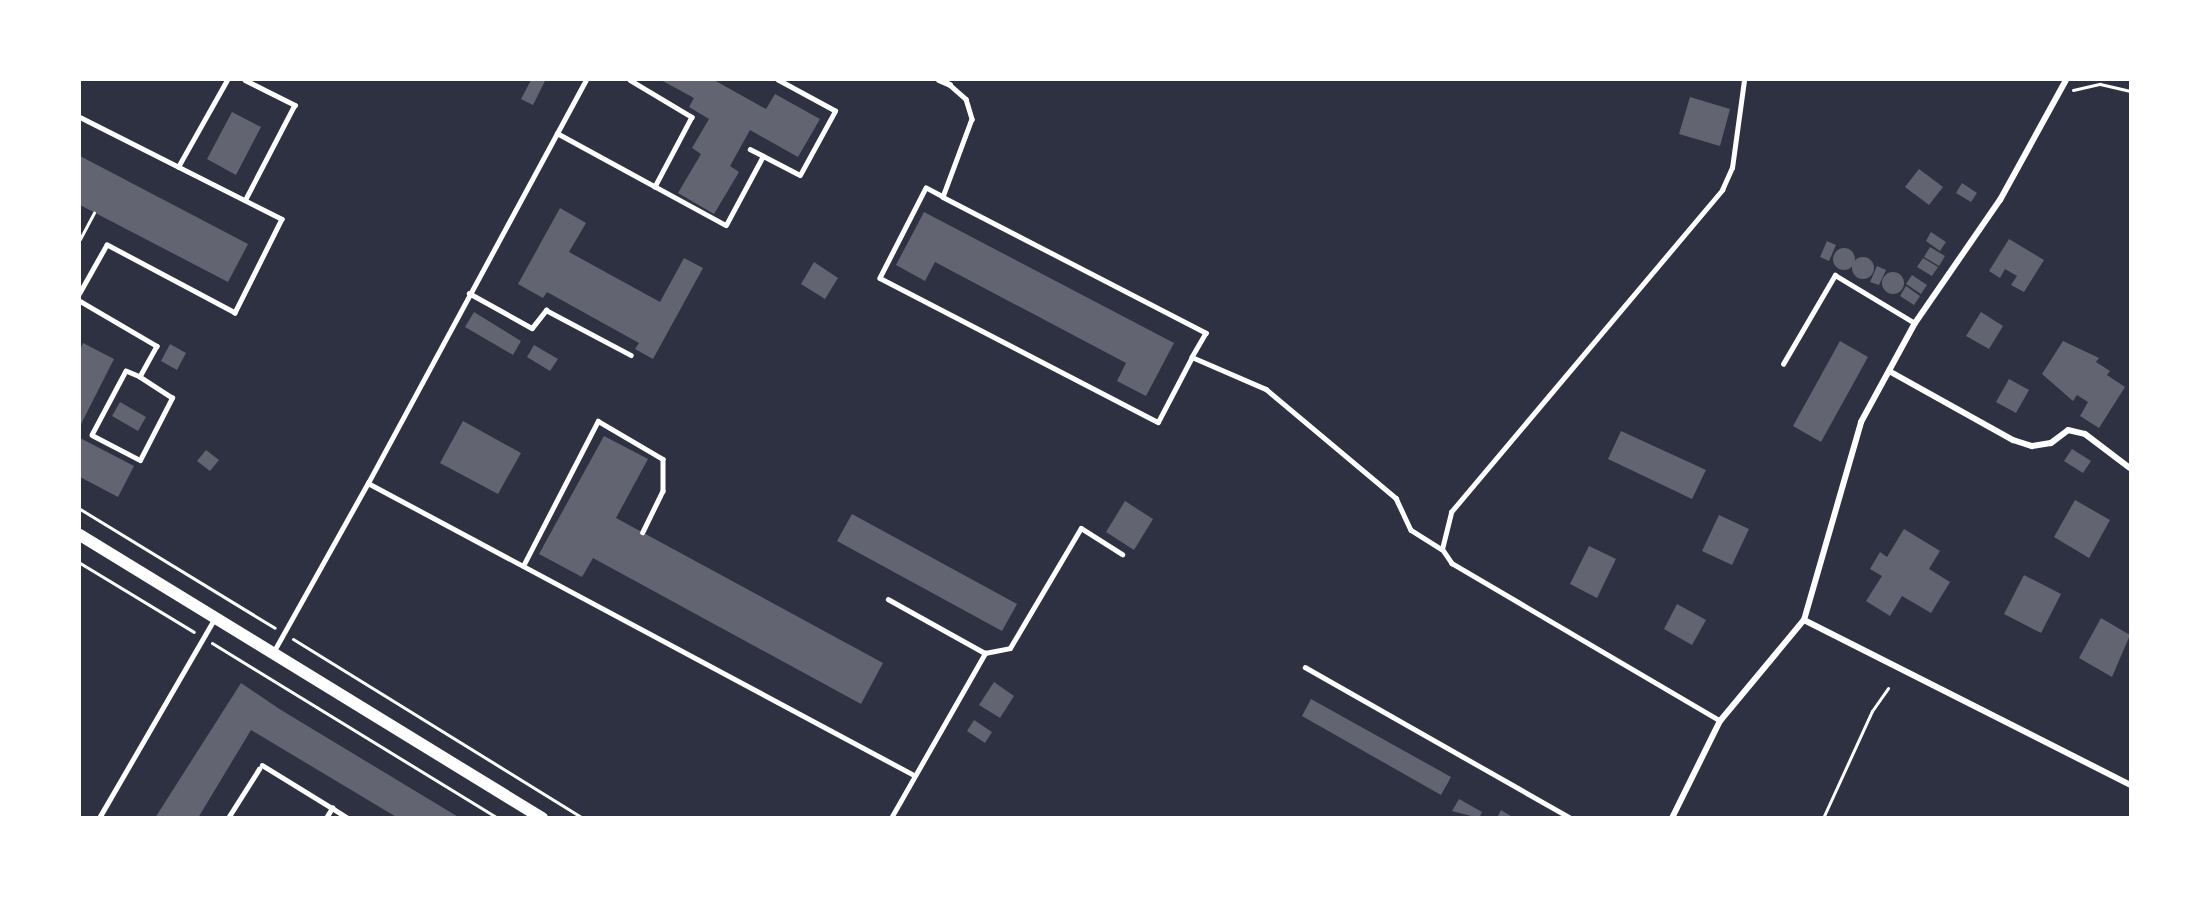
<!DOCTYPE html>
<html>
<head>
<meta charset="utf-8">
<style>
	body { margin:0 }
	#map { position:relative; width:2210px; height:897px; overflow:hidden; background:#2d3142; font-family:Mulish,sans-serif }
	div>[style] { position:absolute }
	.building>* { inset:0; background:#626471 }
	.round { border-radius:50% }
	.path>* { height:3px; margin:-1.5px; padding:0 1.5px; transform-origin:1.5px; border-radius:1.5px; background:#fff }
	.service>* { height:4.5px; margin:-2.25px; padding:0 2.25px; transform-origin:2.25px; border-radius:2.25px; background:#fff }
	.minor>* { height:6px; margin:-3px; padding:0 3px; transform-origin:3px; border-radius:3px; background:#fff }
	.secondary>* { height:12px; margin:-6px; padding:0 6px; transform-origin:6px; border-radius:6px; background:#fff }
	span { translate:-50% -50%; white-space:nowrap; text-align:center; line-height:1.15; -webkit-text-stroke:6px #fff; paint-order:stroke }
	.frame { position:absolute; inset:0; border:81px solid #fff; pointer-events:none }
</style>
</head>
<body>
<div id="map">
	<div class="building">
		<i style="clip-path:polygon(531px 80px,545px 81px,533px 105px,521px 99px)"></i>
		<i style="clip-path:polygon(661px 80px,714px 80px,766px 109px,775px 94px,820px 119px,798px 157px,750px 130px,730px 166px,739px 172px,714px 214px,678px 193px,701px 154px,692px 148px,709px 119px,689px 107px,694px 98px)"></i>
		<i style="clip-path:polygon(1690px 97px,1730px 109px,1720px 146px,1679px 134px)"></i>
		<i style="clip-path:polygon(232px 112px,261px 127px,236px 175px,207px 159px)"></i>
		<i style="clip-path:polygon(80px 156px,248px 244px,228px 282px,80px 205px)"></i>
		<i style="clip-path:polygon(1919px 169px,1943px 187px,1929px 205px,1905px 187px)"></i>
		<i style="clip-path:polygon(1962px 183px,1977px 193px,1971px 202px,1956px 193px)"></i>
		<i style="clip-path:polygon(560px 208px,586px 223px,569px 252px,660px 302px,684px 258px,703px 268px,653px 359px,635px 349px,639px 343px,547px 292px,543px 298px,518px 284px)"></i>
		<i style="clip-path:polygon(924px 212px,1174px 343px,1146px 396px,1117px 381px,1126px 363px,935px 262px,925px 281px,896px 265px)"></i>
		<i style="clip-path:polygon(1931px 232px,1946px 242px,1940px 251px,1926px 241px)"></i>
		<i style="clip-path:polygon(2009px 239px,2044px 260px,2024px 292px,2011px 285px,2017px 276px,2005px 269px,2000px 278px,1989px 271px)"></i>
		<i style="clip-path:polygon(1827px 241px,1836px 245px,1829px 261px,1820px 257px)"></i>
		<i style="clip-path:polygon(1930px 247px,1945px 256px,1939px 266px,1924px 257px)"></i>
		<i class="round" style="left:1833px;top:248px;width:22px;height:22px"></i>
		<i class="round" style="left:1852px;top:257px;width:22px;height:22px"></i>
		<i style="clip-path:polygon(1923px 258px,1938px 267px,1932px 276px,1917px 267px)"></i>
		<i style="clip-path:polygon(814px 262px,838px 278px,825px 299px,801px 284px)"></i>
		<i style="clip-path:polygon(1877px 266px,1886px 270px,1879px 285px,1870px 282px)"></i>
		<i class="round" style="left:1882px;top:272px;width:22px;height:22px"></i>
		<i style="clip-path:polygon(1912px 275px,1927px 285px,1921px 294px,1906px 284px)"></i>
		<i style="clip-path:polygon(1906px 286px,1920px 296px,1914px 305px,1900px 296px)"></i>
		<i style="clip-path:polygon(474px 312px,521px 341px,513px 355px,465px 327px)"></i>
		<i style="clip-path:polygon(1981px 312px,2003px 326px,1989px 349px,1966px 336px)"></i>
		<i style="clip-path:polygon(1840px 341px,1868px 357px,1821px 442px,1793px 426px)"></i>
		<i style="clip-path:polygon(2063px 341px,2099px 358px,2096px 362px,2110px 371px,2107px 375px,2125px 387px,2099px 428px,2080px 416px,2088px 402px,2077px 395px,2073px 401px,2042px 374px)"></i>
		<i style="clip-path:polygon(83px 343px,114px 359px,80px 426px,80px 350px)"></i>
		<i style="clip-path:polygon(170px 344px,186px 353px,177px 370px,161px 361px)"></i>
		<i style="clip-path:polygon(534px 345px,558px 359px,550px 371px,527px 357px)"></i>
		<i style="clip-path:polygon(2009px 379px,2029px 390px,2016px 413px,1996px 402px)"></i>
		<i style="clip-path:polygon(120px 402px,146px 417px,138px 431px,112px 416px)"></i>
		<i style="clip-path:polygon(463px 421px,521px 453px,498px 494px,440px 463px)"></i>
		<i style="clip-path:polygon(1621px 431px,1706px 470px,1692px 499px,1608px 459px)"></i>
		<i style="clip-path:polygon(604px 436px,648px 459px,616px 518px,883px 663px,861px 704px,593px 558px,582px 577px,539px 554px)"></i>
		<i style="clip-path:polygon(80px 438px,134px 466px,118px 497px,80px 477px)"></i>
		<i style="clip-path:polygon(2072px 449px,2091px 461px,2083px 473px,2064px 461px)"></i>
		<i style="clip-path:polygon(206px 450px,219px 460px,210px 471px,197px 461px)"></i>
		<i style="clip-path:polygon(2075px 500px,2110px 520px,2089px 558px,2054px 537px)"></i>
		<i style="clip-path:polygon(1125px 501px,1153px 519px,1134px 550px,1106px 532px)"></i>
		<i style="clip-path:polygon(852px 514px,1017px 604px,1002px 631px,837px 541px)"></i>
		<i style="clip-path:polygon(1719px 515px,1749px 529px,1732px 565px,1702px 551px)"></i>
		<i style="clip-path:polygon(1904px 529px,1940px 551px,1929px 569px,1950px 582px,1931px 613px,1902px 596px,1890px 616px,1866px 601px,1882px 576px,1870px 569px,1880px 552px,1887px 557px)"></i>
		<i style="clip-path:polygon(1589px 546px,1616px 559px,1597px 598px,1570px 584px)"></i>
		<i style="clip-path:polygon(2024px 575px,2061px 594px,2041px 633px,2004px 614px)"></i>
		<i style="clip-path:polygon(1677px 604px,1706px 620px,1692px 645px,1664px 629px)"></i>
		<i style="clip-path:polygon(2101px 618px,2130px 635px,2112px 677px,2079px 658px)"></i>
		<i style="clip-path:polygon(994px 682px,1014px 696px,1000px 718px,979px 705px)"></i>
		<i style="clip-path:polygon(241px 683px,281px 710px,460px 818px,398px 818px,251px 730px,198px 818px,155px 818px)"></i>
		<i style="clip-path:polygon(1311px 699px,1451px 777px,1441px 795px,1302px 716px)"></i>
		<i style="clip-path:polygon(974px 720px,992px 732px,985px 743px,967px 731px)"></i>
		<i style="clip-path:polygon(1459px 799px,1482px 812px,1479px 818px,1452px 811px)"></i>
		<i style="clip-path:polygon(1501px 810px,1514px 818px,1497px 818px)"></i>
	</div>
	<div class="path">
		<i style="left:2073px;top:90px;width:28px;rotate:-13deg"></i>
		<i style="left:2100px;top:84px;width:31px;rotate:13deg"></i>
		<i style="left:80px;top:239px;width:30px;rotate:-62deg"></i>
		<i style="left:80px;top:509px;width:228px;rotate:31.4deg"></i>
		<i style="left:80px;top:563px;width:133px;rotate:31.2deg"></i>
		<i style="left:293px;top:639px;width:341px;rotate:31.7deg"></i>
		<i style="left:212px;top:643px;width:335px;rotate:31.5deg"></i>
		<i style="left:1823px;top:818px;width:118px;rotate:-65.4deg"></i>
		<i style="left:1872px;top:711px;width:28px;rotate:-55deg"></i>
	</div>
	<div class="service">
		<i style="left:245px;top:80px;width:56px;rotate:26.6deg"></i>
		<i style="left:295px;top:105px;width:106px;rotate:117.5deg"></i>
		<i style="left:630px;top:80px;width:72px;rotate:30.8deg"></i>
		<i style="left:692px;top:117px;width:79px;rotate:117.9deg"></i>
		<i style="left:950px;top:85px;width:21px;rotate:41deg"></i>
		<i style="left:966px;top:99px;width:21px;rotate:73deg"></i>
		<i style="left:972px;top:119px;width:83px;rotate:110.4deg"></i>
		<i style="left:943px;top:197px;width:296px;rotate:27.3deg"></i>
		<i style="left:1206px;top:333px;width:28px;rotate:120deg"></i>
		<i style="left:1192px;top:357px;width:81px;rotate:23.4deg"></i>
		<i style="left:1266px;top:389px;width:170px;rotate:40deg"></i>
		<i style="left:1396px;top:498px;width:35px;rotate:65deg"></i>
		<i style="left:1411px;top:530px;width:36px;rotate:32deg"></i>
		<i style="left:80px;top:117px;width:226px;rotate:26.8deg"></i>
		<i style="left:282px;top:219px;width:105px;rotate:116.6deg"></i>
		<i style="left:235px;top:313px;width:145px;rotate:-152deg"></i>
		<i style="left:107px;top:245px;width:55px;rotate:119.4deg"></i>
		<i style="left:557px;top:133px;width:192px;rotate:28.6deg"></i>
		<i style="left:726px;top:225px;width:78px;rotate:-61.8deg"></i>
		<i style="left:750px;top:149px;width:56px;rotate:27.5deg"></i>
		<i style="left:800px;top:175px;width:73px;rotate:-61.3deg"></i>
		<i style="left:835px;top:111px;width:65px;rotate:-151.5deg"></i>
		<i style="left:178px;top:167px;width:100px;rotate:-60.6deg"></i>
		<i style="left:943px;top:197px;width:19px;rotate:-152deg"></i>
		<i style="left:926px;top:188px;width:101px;rotate:117.1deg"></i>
		<i style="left:880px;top:278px;width:313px;rotate:27.4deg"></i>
		<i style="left:1158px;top:422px;width:73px;rotate:-62.4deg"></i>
		<i style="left:469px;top:293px;width:72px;rotate:29.1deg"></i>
		<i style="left:532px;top:328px;width:23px;rotate:-52deg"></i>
		<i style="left:546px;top:310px;width:96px;rotate:27.9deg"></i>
		<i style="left:80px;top:301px;width:89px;rotate:30.3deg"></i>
		<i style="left:157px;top:346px;width:35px;rotate:119deg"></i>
		<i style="left:140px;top:377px;width:15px;rotate:-157deg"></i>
		<i style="left:126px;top:371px;width:72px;rotate:118deg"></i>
		<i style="left:92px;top:435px;width:54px;rotate:27.5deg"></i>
		<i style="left:140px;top:460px;width:70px;rotate:-62.7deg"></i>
		<i style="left:172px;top:398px;width:38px;rotate:-147deg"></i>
		<i style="left:1783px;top:364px;width:103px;rotate:-59.7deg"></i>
		<i style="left:1835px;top:275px;width:93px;rotate:31deg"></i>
		<i style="left:368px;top:483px;width:458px;rotate:-61.6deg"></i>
		<i style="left:523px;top:566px;width:163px;rotate:-62.7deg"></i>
		<i style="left:598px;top:421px;width:75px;rotate:30.3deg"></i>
		<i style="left:663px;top:459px;width:32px;rotate:90deg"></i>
		<i style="left:663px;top:491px;width:46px;rotate:116deg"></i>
		<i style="left:888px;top:599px;width:111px;rotate:29.1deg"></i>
		<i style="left:274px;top:651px;width:193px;rotate:-60.8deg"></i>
		<i style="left:368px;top:483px;width:619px;rotate:28.14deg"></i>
		<i style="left:1305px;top:667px;width:306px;rotate:29.6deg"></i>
		<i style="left:1720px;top:721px;width:311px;rotate:-149.6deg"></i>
		<i style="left:1452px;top:564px;width:18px;rotate:-124deg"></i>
		<i style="left:1442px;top:549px;width:38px;rotate:-76deg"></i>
		<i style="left:1451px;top:512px;width:421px;rotate:-49.9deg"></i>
		<i style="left:1722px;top:190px;width:24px;rotate:-66deg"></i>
		<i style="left:1732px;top:168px;width:89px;rotate:-82.2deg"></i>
		<i style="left:262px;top:765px;width:82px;rotate:31.6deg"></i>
		<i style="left:99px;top:818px;width:231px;rotate:-59.9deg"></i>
		<i style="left:228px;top:818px;width:58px;rotate:-57.7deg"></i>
		<i style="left:326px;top:818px;width:12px;rotate:-59deg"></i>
		<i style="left:332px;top:808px;width:19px;rotate:32deg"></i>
		<i style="left:891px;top:818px;width:190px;rotate:-60.3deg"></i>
		<i style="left:985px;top:653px;width:25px;rotate:-11deg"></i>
		<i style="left:1010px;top:648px;width:139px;rotate:-59.4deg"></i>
		<i style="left:1081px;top:528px;width:49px;rotate:32.4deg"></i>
	</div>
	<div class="minor">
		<i style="left:939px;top:80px;width:12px;rotate:24deg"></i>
		<i style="left:1889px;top:371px;width:142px;rotate:29.1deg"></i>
		<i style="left:2013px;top:440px;width:20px;rotate:18deg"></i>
		<i style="left:2032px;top:446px;width:19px;rotate:-9deg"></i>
		<i style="left:2051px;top:443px;width:21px;rotate:-37deg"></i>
		<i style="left:2068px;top:430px;width:17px;rotate:13deg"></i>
		<i style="left:2085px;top:434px;width:56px;rotate:37.1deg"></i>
		<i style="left:1804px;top:620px;width:365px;rotate:26.8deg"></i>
		<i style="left:1672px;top:818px;width:108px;rotate:-63.7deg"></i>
		<i style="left:1720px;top:721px;width:131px;rotate:-50.3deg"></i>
		<i style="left:1804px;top:620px;width:206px;rotate:-73.9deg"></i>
		<i style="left:1861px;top:422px;width:113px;rotate:-61.4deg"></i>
		<i style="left:1915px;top:323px;width:150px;rotate:-55.4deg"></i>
		<i style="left:2000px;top:200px;width:137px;rotate:-61.2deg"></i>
	</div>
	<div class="secondary">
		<i style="left:80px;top:535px;width:542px;rotate:31.49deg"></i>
	</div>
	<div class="frame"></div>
</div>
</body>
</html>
